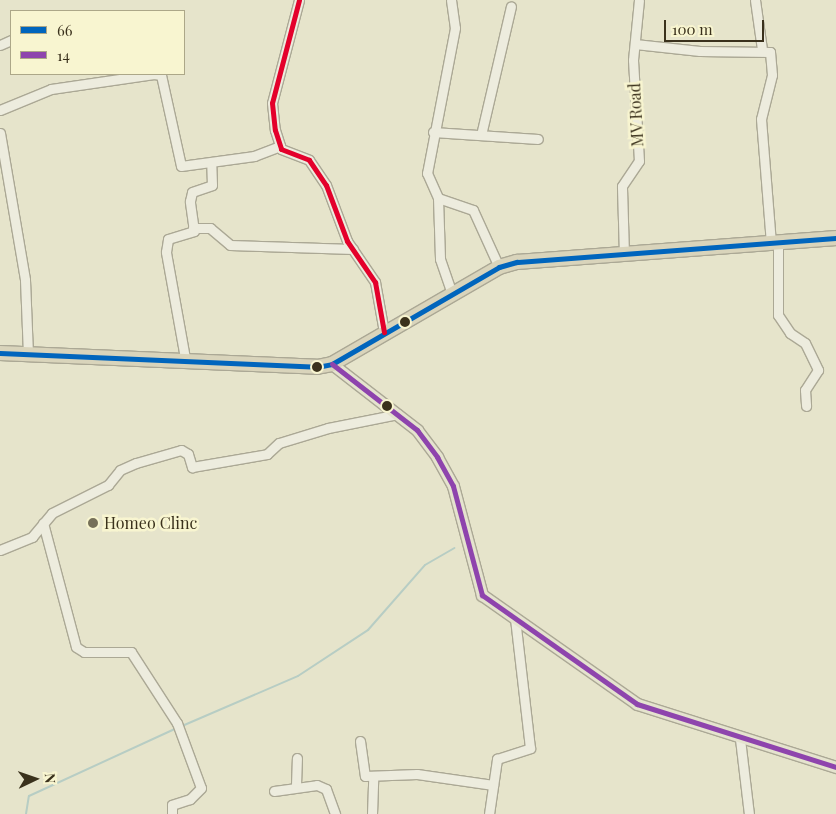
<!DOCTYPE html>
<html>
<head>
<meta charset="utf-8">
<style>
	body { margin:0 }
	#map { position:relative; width:836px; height:814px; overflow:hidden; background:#e6e4cb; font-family:"Playfair Display",serif }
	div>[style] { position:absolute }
	.stream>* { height:2px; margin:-1px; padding:0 1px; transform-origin:1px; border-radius:1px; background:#b7cdc4 }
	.roads { filter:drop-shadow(1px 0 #aba895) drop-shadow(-1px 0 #aba895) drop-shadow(0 1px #aba895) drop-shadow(0 -1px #aba895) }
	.minor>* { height:9px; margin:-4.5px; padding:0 4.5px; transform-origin:4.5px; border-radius:4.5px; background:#edecde }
	.major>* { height:11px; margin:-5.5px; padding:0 5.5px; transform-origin:5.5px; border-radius:5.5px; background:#e5e3ce }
	.highway>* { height:14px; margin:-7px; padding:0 7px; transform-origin:7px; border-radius:7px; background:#d9d4bb }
	.bus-1>* { height:5px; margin:-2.5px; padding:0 2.5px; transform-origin:2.5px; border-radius:2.5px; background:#0065bd }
	.bus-2>* { height:5px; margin:-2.5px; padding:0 2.5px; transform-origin:2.5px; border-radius:2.5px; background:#8e44ad }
	.bus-3>* { height:5px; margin:-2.5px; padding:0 2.5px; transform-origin:2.5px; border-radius:2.5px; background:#e4002b }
	.dots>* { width:14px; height:14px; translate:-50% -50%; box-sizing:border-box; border:2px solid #f8f5d0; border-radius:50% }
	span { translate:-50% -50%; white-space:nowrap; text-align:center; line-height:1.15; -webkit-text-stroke:5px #f8f5d0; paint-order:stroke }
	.street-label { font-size:16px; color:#3a311c }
	.poi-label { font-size:16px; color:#3a311c }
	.left { translate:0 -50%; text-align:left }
	.legend { position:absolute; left:10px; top:10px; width:175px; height:65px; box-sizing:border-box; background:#f8f5d0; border:1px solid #aca788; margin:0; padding:6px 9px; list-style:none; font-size:15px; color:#3a311c }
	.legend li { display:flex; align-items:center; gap:10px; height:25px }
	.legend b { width:25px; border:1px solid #aca788 }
	.north { position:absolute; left:10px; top:754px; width:50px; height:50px; -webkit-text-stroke:4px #f8f5d0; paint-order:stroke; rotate:87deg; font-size:14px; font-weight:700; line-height:20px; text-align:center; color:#3a311c }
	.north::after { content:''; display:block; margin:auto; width:18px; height:22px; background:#3a311c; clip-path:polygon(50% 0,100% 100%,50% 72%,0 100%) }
	.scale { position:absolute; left:664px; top:20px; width:100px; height:22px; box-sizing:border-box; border:2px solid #3a311c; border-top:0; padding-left:6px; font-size:15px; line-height:18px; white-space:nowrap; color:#3a311c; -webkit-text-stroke:4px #f8f5d0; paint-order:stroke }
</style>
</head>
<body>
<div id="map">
	<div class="stream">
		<i style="left:182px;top:726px;width:126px;rotate:-23.3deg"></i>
		<i style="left:298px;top:676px;width:84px;rotate:-33.3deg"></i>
		<i style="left:368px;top:630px;width:86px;rotate:-48.8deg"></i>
		<i style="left:425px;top:565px;width:34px;rotate:-30deg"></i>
		<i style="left:26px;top:814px;width:18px;rotate:-81deg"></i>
		<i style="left:29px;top:796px;width:161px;rotate:-24.7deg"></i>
	</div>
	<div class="roads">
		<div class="minor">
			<i style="left:299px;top:0;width:106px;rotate:104.7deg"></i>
			<i style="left:272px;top:103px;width:27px;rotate:84deg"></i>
			<i style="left:275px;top:130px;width:20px;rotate:72deg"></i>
			<i style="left:281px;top:149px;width:30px;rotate:21deg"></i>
			<i style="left:309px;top:160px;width:30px;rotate:56deg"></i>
			<i style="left:326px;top:185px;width:60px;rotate:69.4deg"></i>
			<i style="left:347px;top:241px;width:50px;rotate:55.7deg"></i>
			<i style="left:375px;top:282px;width:51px;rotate:79.8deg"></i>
			<i style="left:451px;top:0;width:28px;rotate:82deg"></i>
			<i style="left:455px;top:28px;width:148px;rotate:100.9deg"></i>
			<i style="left:427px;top:173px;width:27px;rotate:66deg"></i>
			<i style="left:438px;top:198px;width:37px;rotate:19deg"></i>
			<i style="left:473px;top:210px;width:63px;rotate:65.5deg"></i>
			<i style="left:755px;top:0;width:49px;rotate:81.9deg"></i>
			<i style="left:635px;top:44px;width:65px;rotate:6.1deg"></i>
			<i style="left:700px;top:51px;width:70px;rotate:0.8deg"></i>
			<i style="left:770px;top:52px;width:23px;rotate:85deg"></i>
			<i style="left:772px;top:75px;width:45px;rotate:104deg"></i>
			<i style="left:761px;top:119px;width:125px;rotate:85.4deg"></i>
			<i style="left:0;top:45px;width:12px;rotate:-24deg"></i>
			<i style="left:0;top:110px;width:55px;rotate:-22.4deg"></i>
			<i style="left:51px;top:89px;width:104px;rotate:-8.3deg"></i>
			<i style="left:154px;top:74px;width:7px;rotate:8deg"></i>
			<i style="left:161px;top:75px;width:93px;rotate:77.6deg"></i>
			<i style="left:181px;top:166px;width:74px;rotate:-7.8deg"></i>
			<i style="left:254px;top:156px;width:28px;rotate:-21deg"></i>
			<i style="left:433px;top:132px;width:105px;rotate:3.8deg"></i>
			<i style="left:0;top:133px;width:149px;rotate:80.3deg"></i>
			<i style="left:25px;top:280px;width:74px;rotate:87.7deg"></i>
			<i style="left:481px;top:135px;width:132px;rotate:-76.9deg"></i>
			<i style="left:438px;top:198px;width:61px;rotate:88.1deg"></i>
			<i style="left:440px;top:259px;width:36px;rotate:71deg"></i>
			<i style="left:193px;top:228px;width:17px"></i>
			<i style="left:210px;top:228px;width:26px;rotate:40deg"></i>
			<i style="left:230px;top:245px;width:123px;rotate:1.9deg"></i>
			<i style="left:778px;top:244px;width:71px;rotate:90deg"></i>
			<i style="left:778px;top:315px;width:22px;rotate:56deg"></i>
			<i style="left:790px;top:333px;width:18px;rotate:34deg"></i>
			<i style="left:805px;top:343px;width:30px;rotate:64deg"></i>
			<i style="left:818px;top:370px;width:24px;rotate:123deg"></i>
			<i style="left:805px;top:390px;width:16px;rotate:86deg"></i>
			<i style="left:624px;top:255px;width:69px;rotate:-91.7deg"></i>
			<i style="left:622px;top:186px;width:30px;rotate:-56deg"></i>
			<i style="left:639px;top:161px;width:101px;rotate:-93.4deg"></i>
			<i style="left:633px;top:60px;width:60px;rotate:-84.3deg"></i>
			<i style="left:185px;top:358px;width:108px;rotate:-100.2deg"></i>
			<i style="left:166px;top:252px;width:13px;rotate:-81deg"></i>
			<i style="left:168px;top:239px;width:27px;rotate:-17deg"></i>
			<i style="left:194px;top:231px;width:30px;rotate:-98deg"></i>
			<i style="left:190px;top:201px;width:9px;rotate:-77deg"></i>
			<i style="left:192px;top:192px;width:21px;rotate:-19deg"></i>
			<i style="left:212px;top:185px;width:23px;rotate:-92deg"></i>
			<i style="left:43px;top:523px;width:128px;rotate:75.1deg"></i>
			<i style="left:76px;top:647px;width:9px;rotate:32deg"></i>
			<i style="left:84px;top:652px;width:47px"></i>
			<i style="left:131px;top:652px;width:85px;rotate:57.1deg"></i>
			<i style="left:177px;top:723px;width:69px;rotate:69.7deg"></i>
			<i style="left:201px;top:788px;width:16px;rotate:135deg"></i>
			<i style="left:190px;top:799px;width:19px;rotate:162deg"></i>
			<i style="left:172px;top:805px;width:9px;rotate:90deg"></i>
			<i style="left:0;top:550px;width:35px;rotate:-22deg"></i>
			<i style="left:32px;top:537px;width:31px;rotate:-50deg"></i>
			<i style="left:52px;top:513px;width:63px;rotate:-26.6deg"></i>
			<i style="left:108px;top:485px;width:19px;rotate:-51deg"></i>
			<i style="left:120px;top:470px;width:17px;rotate:-24deg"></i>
			<i style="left:136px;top:463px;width:47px;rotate:-16.1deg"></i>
			<i style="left:181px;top:450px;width:8px;rotate:30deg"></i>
			<i style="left:188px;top:454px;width:14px;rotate:73deg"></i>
			<i style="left:192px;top:467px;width:76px;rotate:-9.8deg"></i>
			<i style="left:267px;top:454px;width:16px;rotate:-43deg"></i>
			<i style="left:279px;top:443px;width:51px;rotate:-17deg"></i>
			<i style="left:328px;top:428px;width:71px;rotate:-11.3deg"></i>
			<i style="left:740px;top:739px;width:76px;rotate:83.2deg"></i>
			<i style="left:360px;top:741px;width:35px;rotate:82deg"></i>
			<i style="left:365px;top:776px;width:52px;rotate:-2.2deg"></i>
			<i style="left:417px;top:774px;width:77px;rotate:8.2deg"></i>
			<i style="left:296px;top:785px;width:27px;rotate:-88deg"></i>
			<i style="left:274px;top:791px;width:43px;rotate:-7.9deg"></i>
			<i style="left:317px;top:785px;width:10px;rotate:24deg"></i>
			<i style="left:326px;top:789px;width:27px;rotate:70deg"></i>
			<i style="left:372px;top:814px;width:35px;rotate:-88deg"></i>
			<i style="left:489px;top:814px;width:56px;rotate:-81.7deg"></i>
			<i style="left:497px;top:759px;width:35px;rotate:-18deg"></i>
			<i style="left:530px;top:748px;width:131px;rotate:-96.6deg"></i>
		</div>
		<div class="major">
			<i style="left:332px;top:364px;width:108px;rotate:37.8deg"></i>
			<i style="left:417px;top:430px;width:34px;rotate:53deg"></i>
			<i style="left:437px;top:457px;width:33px;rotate:61deg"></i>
			<i style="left:453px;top:486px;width:113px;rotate:75.1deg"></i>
			<i style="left:482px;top:595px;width:189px;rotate:35.1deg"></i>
			<i style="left:637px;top:704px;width:209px;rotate:17.6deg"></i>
		</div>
		<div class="highway">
			<i style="left:0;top:353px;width:317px;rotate:2.5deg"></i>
			<i style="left:317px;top:367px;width:15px;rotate:-11deg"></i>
			<i style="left:332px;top:364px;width:193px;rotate:-30.1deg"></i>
			<i style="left:499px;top:267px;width:19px;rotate:-16deg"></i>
			<i style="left:517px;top:262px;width:320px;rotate:-4.3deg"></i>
		</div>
	</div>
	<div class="bus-1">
		<i style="left:0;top:353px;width:317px;rotate:2.5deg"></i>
		<i style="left:317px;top:367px;width:15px;rotate:-11deg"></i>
		<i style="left:332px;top:364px;width:193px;rotate:-30.1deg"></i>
		<i style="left:499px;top:267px;width:19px;rotate:-16deg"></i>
		<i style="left:517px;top:262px;width:320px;rotate:-4.3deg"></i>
	</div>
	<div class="bus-2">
		<i style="left:332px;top:364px;width:108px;rotate:37.8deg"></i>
		<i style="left:417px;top:430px;width:34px;rotate:53deg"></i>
		<i style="left:437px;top:457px;width:33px;rotate:61deg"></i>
		<i style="left:453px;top:486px;width:113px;rotate:75.1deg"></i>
		<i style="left:482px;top:595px;width:189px;rotate:35.1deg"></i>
		<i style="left:637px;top:704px;width:209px;rotate:17.6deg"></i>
	</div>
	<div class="bus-3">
		<i style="left:299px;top:0;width:106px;rotate:104.7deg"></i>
		<i style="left:272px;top:103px;width:27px;rotate:84deg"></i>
		<i style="left:275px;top:130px;width:20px;rotate:72deg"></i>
		<i style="left:281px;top:149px;width:30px;rotate:21deg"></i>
		<i style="left:309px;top:160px;width:30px;rotate:56deg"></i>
		<i style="left:326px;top:185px;width:60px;rotate:69.4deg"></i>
		<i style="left:347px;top:241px;width:50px;rotate:55.7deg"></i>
		<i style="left:375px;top:282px;width:51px;rotate:79.8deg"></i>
	</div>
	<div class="dots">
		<i style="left:405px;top:322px;background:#3a311c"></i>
		<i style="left:317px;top:367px;background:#3a311c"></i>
		<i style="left:387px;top:406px;background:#3a311c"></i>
		<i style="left:93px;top:523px;background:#767059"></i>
	</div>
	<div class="street-label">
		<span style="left:636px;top:115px;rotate:-93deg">MV Road</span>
	</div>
	<div class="poi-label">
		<span class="left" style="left:104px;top:523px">Homeo Clinc</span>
	</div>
	<ul class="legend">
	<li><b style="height:6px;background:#0065bd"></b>66</li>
	<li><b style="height:6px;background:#8e44ad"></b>14</li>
	</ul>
	<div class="north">N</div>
	<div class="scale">100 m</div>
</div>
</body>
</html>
